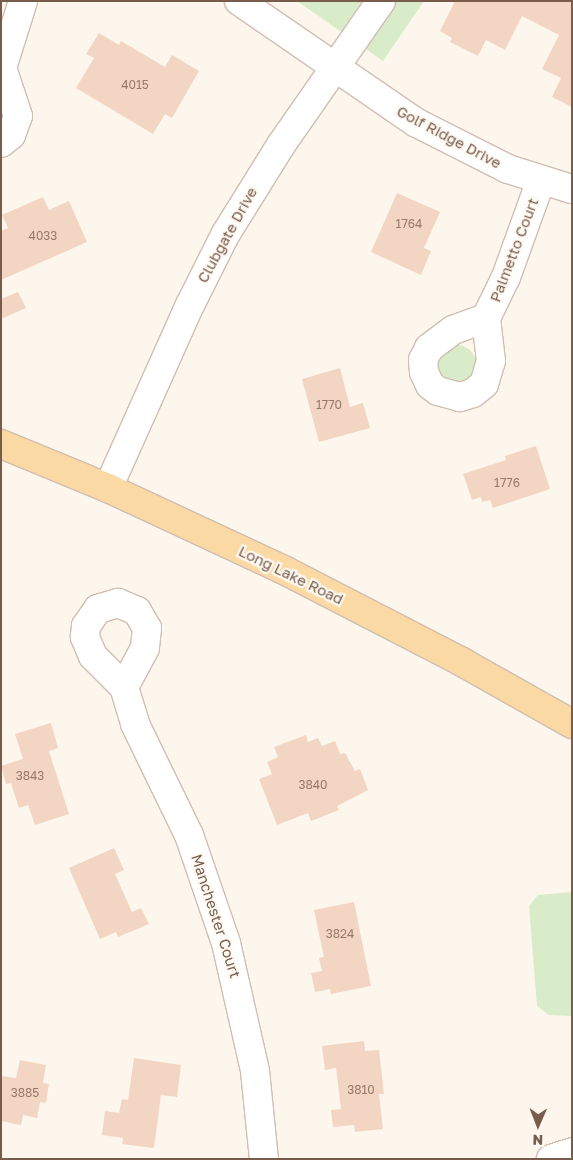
<!DOCTYPE html>
<html>
<head>
<meta charset="utf-8">
<style>
	body { margin:0 }
	#map { position:relative; width:573px; height:1160px; overflow:hidden; background:#fdf6ec; font-family:"Golos Text",sans-serif }
	div>[style] { position:absolute }
	.green>* { inset:0; background:#d8ecc9 }
	.round { border-radius:50% }
	.building>* { inset:0; background:#f3d5c3 }
	.roads { filter:drop-shadow(1px 0 #d1beb0) drop-shadow(-1px 0 #d1beb0) drop-shadow(0 1px #d1beb0) drop-shadow(0 -1px #d1beb0) }
	.minor>* { height:28px; margin:-14px; padding:0 14px; transform-origin:14px; border-radius:14px; background:#fff }
	.major>* { height:28px; margin:-14px; padding:0 14px; transform-origin:14px; border-radius:14px; background:#fbd9a5 }
	span { translate:-50% -50%; white-space:nowrap; text-align:center; line-height:1.15; -webkit-text-stroke:4.5px #fffaf3; paint-order:stroke }
	.number-label { font-size:12px; color:#987a6a }
	.number-label span { -webkit-text-stroke-width:0 }
	.street-label { font-size:15px; color:#7a5c4d }
	.frame { position:absolute; inset:0; border:2px solid #7a5c4d; pointer-events:none }
	.north { position:absolute; left:513px; top:1100px; width:50px; height:50px; -webkit-text-stroke:4px #fffaf3; paint-order:stroke; rotate:181deg; font-size:14px; font-weight:700; line-height:20px; text-align:center; color:#7a5c4d }
	.north::after { content:''; display:block; margin:auto; width:18px; height:22px; background:#7a5c4d; clip-path:polygon(50% 0,100% 100%,50% 72%,0 100%) }
</style>
</head>
<body>
<div id="map">
	<div class="green">
		<i style="clip-path:polygon(297px 1px,424px 1px,383px 61px)"></i>
		<i class="round" style="left:438px;top:345px;width:38px;height:38px"></i>
		<i style="clip-path:polygon(572px 892px,572px 1016px,549px 1015px,537px 1006px,529px 906px,538px 895px)"></i>
	</div>
	<div class="building">
		<i style="clip-path:polygon(455px 1px,572px 1px,572px 107px,552px 97px,561px 78px,542px 69px,559px 35px,522px 16px,505px 50px,486px 40px,478px 56px,450px 42px,452px 38px,440px 31px)"></i>
		<i style="clip-path:polygon(99px 33px,119px 45px,121px 41px,165px 67px,172px 55px,199px 71px,172px 118px,165px 114px,153px 134px,76px 88px,94px 58px,86px 54px)"></i>
		<i style="clip-path:polygon(397px 193px,440px 212px,424px 248px,431px 251px,421px 275px,371px 252px)"></i>
		<i style="clip-path:polygon(43px 197px,49px 210px,69px 201px,87px 242px,1px 280px,1px 231px,8px 228px,2px 215px)"></i>
		<i style="clip-path:polygon(18px 292px,26px 308px,1px 319px,1px 299px)"></i>
		<i style="clip-path:polygon(340px 368px,350px 407px,363px 403px,370px 428px,319px 442px,302px 379px)"></i>
		<i style="clip-path:polygon(536px 446px,550px 489px,493px 508px,490px 500px,482px 502px,481px 497px,472px 500px,463px 474px,506px 460px,505px 456px)"></i>
		<i style="clip-path:polygon(51px 723px,58px 748px,49px 751px,69px 814px,35px 825px,28px 805px,19px 808px,11px 783px,6px 784px,1px 766px,23px 759px,15px 734px)"></i>
		<i style="clip-path:polygon(306px 735px,308px 742px,318px 738px,322px 746px,335px 741px,340px 754px,345px 753px,355px 771px,360px 769px,368px 790px,337px 806px,339px 810px,311px 821px,308px 813px,277px 825px,259px 779px,272px 774px,267px 762px,278px 757px,274px 747px)"></i>
		<i style="clip-path:polygon(114px 848px,124px 870px,115px 874px,132px 912px,141px 908px,149px 924px,118px 937px,116px 932px,100px 939px,69px 868px)"></i>
		<i style="clip-path:polygon(354px 902px,371px 986px,331px 994px,330px 989px,315px 992px,311px 973px,322px 971px,319px 958px,324px 957px,314px 910px)"></i>
		<i style="clip-path:polygon(364px 1041px,365px 1051px,379px 1050px,384px 1094px,379px 1094px,383px 1129px,355px 1132px,354px 1125px,333px 1127px,331px 1110px,341px 1109px,336px 1068px,325px 1070px,322px 1046px)"></i>
		<i style="clip-path:polygon(134px 1058px,181px 1065px,177px 1097px,161px 1095px,154px 1148px,122px 1144px,123px 1138px,102px 1135px,105px 1111px,119px 1113px,122px 1099px,128px 1100px)"></i>
		<i style="clip-path:polygon(20px 1060px,46px 1065px,43px 1083px,49px 1084px,46px 1103px,40px 1102px,37px 1118px,23px 1115px,21px 1125px,1px 1121px,1px 1076px,16px 1078px)"></i>
	</div>
	<div class="roads">
		<div class="minor">
			<i style="left:239px;top:1px;width:214px;rotate:34.5deg"></i>
			<i style="left:415px;top:122px;width:104px;rotate:26.8deg"></i>
			<i style="left:508px;top:169px;width:67px;rotate:17.4deg"></i>
			<i style="left:1px;top:143px;width:13px;rotate:-39deg"></i>
			<i style="left:11px;top:135px;width:20px;rotate:-70deg"></i>
			<i style="left:18px;top:116px;width:51px;rotate:-108.4deg"></i>
			<i style="left:2px;top:68px;width:70px;rotate:-72.6deg"></i>
			<i style="left:486px;top:318px;width:43px;rotate:83.4deg"></i>
			<i style="left:491px;top:361px;width:24px;rotate:107deg"></i>
			<i style="left:484px;top:384px;width:14px;rotate:141deg"></i>
			<i style="left:473px;top:393px;width:14px;rotate:163deg"></i>
			<i style="left:460px;top:397px;width:23px;rotate:-165deg"></i>
			<i style="left:438px;top:391px;width:10px;rotate:-143deg"></i>
			<i style="left:430px;top:385px;width:14px;rotate:-115deg"></i>
			<i style="left:424px;top:372px;width:12px;rotate:-95deg"></i>
			<i style="left:423px;top:360px;width:13px;rotate:-63deg"></i>
			<i style="left:429px;top:348px;width:30px;rotate:-37deg"></i>
			<i style="left:453px;top:330px;width:35px;rotate:-20deg"></i>
			<i style="left:486px;top:318px;width:46px;rotate:-64deg"></i>
			<i style="left:506px;top:277px;width:103px;rotate:-70.2deg"></i>
			<i style="left:108px;top:488px;width:201px;rotate:-65.9deg"></i>
			<i style="left:190px;top:305px;width:78px;rotate:-63.4deg"></i>
			<i style="left:225px;top:235px;width:106px;rotate:-58.1deg"></i>
			<i style="left:281px;top:145px;width:175px;rotate:-55.2deg"></i>
			<i style="left:118px;top:603px;width:21px;rotate:23deg"></i>
			<i style="left:137px;top:611px;width:20px;rotate:60deg"></i>
			<i style="left:147px;top:628px;width:20px;rotate:96deg"></i>
			<i style="left:145px;top:648px;width:44px;rotate:118.3deg"></i>
			<i style="left:124px;top:687px;width:44px;rotate:-135deg"></i>
			<i style="left:93px;top:656px;width:21px;rotate:-113deg"></i>
			<i style="left:85px;top:637px;width:11px;rotate:-85deg"></i>
			<i style="left:86px;top:626px;width:21px;rotate:-55deg"></i>
			<i style="left:98px;top:609px;width:21px;rotate:-17deg"></i>
			<i style="left:124px;top:687px;width:39px;rotate:73deg"></i>
			<i style="left:135px;top:724px;width:123px;rotate:64.1deg"></i>
			<i style="left:189px;top:835px;width:114px;rotate:71.1deg"></i>
			<i style="left:226px;top:943px;width:131px;rotate:77.2deg"></i>
			<i style="left:255px;top:1071px;width:88px;rotate:84.2deg"></i>
			<i style="left:551px;top:1159px;width:22px;rotate:-18deg"></i>
		</div>
		<div class="major">
			<i style="left:1px;top:444px;width:116px;rotate:22.4deg"></i>
			<i style="left:108px;top:488px;width:194px;rotate:25deg"></i>
			<i style="left:284px;top:570px;width:200px;rotate:27.3deg"></i>
			<i style="left:462px;top:662px;width:126px;rotate:29.4deg"></i>
		</div>
	</div>
	<div class="number-label">
		<span style="left:135px;top:85px">4015</span>
		<span style="left:409px;top:224px">1764</span>
		<span style="left:43px;top:236px">4033</span>
		<span style="left:329px;top:405px">1770</span>
		<span style="left:507px;top:483px">1776</span>
		<span style="left:30px;top:776px">3843</span>
		<span style="left:313px;top:785px">3840</span>
		<span style="left:340px;top:934px">3824</span>
		<span style="left:361px;top:1090px">3810</span>
		<span style="left:25px;top:1093px">3885</span>
	</div>
	<div class="street-label">
		<span style="left:449px;top:137px;rotate:28deg">Golf Ridge Drive</span>
		<span style="left:227px;top:235px;rotate:-61deg">Clubgate Drive</span>
		<span style="left:514px;top:250px;rotate:-69deg">Palmetto Court</span>
		<span style="left:291px;top:575px;rotate:26deg">Long Lake Road</span>
		<span style="left:216px;top:916px;rotate:72deg">Manchester Court</span>
	</div>
	<div class="frame"></div>
	<div class="north">N</div>
</div>
</body>
</html>
